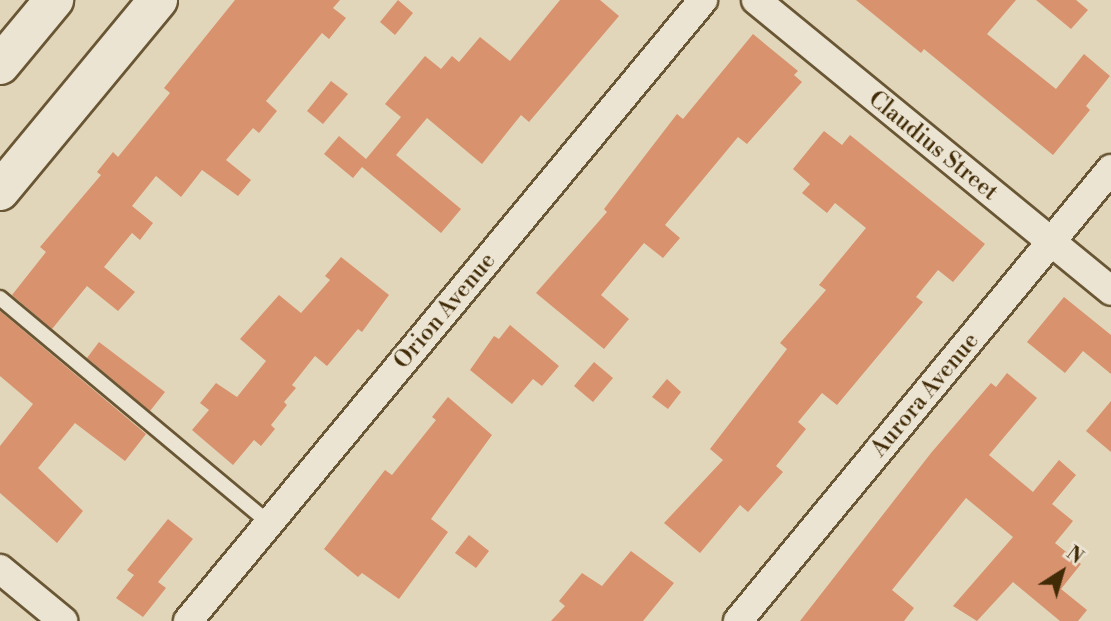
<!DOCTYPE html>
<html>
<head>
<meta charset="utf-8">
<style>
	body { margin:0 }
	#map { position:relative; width:1111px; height:621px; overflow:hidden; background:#e2d6ba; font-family:"Libre Bodoni",serif }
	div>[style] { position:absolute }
	.building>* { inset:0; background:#d8926e }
	.roads { filter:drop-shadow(2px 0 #695634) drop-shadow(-2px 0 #695634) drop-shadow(0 2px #695634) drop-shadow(0 -2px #695634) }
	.service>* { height:14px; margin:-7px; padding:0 7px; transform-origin:7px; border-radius:7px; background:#ece4d2 }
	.minor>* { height:28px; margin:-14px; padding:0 14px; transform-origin:14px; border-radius:14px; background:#ece4d2 }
	.secondary>* { height:38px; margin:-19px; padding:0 19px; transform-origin:19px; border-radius:19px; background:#ece4d2 }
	span { translate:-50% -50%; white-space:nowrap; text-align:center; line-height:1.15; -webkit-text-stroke:6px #ece4d2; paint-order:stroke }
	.street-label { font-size:23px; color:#412b07 }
	.north { position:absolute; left:1027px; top:537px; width:70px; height:70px; -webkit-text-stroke:5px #ece4d2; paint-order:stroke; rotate:37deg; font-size:19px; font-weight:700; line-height:28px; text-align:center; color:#412b07 }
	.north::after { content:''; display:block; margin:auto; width:24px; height:32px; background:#412b07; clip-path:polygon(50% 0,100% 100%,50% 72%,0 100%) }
</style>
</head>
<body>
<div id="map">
	<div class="building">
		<i style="clip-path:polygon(235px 0,340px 0,333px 8px,346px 18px,329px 39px,322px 33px,266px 101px,277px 111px,259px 133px,253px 128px,226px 160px,251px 180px,238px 196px,202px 170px,181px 197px,156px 176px,132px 206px,153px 223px,140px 240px,132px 233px,104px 267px,135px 292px,118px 311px,87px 286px,52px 329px,12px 295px,46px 252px,40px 247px,101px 175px,97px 172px,113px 152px,118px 157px,170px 93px,164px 88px)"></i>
		<i style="clip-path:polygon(398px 0,413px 13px,395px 35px,380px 22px)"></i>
		<i style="clip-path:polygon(560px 0,600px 0,619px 16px,529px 122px,521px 115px,482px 164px,427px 118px,396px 155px,461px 209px,441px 233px,362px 167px,353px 178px,324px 154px,339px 136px,366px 159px,401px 117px,385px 104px,425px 56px,441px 69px,452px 56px,459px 62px,480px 37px,510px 61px)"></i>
		<i style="clip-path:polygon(856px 0,1016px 0,987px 34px,1056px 89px,1084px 54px,1110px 76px,1086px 106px,1090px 110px,1053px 155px,924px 49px,921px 53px)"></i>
		<i style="clip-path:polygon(1036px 0,1076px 0,1088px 10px,1071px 29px)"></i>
		<i style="clip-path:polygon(753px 34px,798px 71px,794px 75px,802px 82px,747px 144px,738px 137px,665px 225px,680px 238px,663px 258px,644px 243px,601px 295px,629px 319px,604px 349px,536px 293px,607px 212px,604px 209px,677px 114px,683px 119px)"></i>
		<i style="clip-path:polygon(331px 81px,348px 94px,323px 124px,307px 111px)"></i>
		<i style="clip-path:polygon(824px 131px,842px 145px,850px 135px,985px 244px,953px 282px,938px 270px,916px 297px,923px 302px,837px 405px,822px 393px,798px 422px,806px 429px,776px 466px,783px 472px,748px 512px,740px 505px,700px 553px,664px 523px,723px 460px,710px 449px,787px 349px,780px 343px,826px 290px,819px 285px,866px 228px,835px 203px,827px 213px,802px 193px,810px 184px,793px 169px)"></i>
		<i style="clip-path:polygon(341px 257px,389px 295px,362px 332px,358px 329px,327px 366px,315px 356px,292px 385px,296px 388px,284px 402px,287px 405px,271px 425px,275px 429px,261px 446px,254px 440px,233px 465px,192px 430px,209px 410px,200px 403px,216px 383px,237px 397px,266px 361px,240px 339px,279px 295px,301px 313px,330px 280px,325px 276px)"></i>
		<i style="clip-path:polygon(1064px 297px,1111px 335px,1111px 374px,1083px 351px,1065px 373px,1027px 342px)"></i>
		<i style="clip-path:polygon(0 311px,146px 434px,125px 461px,75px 423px,38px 468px,83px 511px,57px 543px,0 493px,0 446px,33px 404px,0 376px)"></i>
		<i style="clip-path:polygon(510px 325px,559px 366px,542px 386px,533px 379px,512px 404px,470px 370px,494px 336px,499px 339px)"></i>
		<i style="clip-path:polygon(99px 342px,165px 392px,150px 411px,87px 358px)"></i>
		<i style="clip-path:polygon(594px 362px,613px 378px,593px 402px,574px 386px)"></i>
		<i style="clip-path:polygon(1007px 373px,1037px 398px,989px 455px,1033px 492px,1059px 460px,1076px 475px,1052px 504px,1073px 521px,1055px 543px,1081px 564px,1061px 589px,1087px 610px,1078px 621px,1060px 621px,1013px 582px,977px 621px,953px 606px,1013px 537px,966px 498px,892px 590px,914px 608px,904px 621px,800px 621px,931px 453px,991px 383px,996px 387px)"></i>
		<i style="clip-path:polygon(667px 379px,681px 392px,668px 409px,652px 397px)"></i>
		<i style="clip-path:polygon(448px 397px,492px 435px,431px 519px,448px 532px,399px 599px,362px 573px,358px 577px,324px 549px,385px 470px,392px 475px,436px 420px,432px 417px)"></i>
		<i style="clip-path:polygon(1111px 401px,1111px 452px,1086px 431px)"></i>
		<i style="clip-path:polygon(168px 519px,193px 539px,158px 582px,166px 588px,143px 617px,116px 598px,134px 575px,127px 570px)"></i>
		<i style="clip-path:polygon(469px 535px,489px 551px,476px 568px,455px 553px)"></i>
		<i style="clip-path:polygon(631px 551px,674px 583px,643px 621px,551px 621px,565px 606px,559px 601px,582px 573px,602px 586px)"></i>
	</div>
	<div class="roads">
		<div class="service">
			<i style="left:0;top:298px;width:351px;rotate:39.9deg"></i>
		</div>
		<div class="minor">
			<i style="left:756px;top:0;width:459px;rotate:39.3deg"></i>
			<i style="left:0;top:569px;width:82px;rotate:39.5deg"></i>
			<i style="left:188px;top:621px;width:807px;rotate:-50.33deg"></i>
			<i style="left:738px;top:621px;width:586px;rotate:-50.47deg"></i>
		</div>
		<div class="secondary">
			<i style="left:0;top:65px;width:85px;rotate:-50.3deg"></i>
			<i style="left:0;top:191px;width:248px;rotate:-50.4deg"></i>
		</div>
	</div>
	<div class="street-label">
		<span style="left:933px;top:146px;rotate:39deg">Claudius Street</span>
		<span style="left:445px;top:311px;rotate:-50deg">Orion Avenue</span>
		<span style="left:925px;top:395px;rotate:-50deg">Aurora Avenue</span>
	</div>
	<div class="north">N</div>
</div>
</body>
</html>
